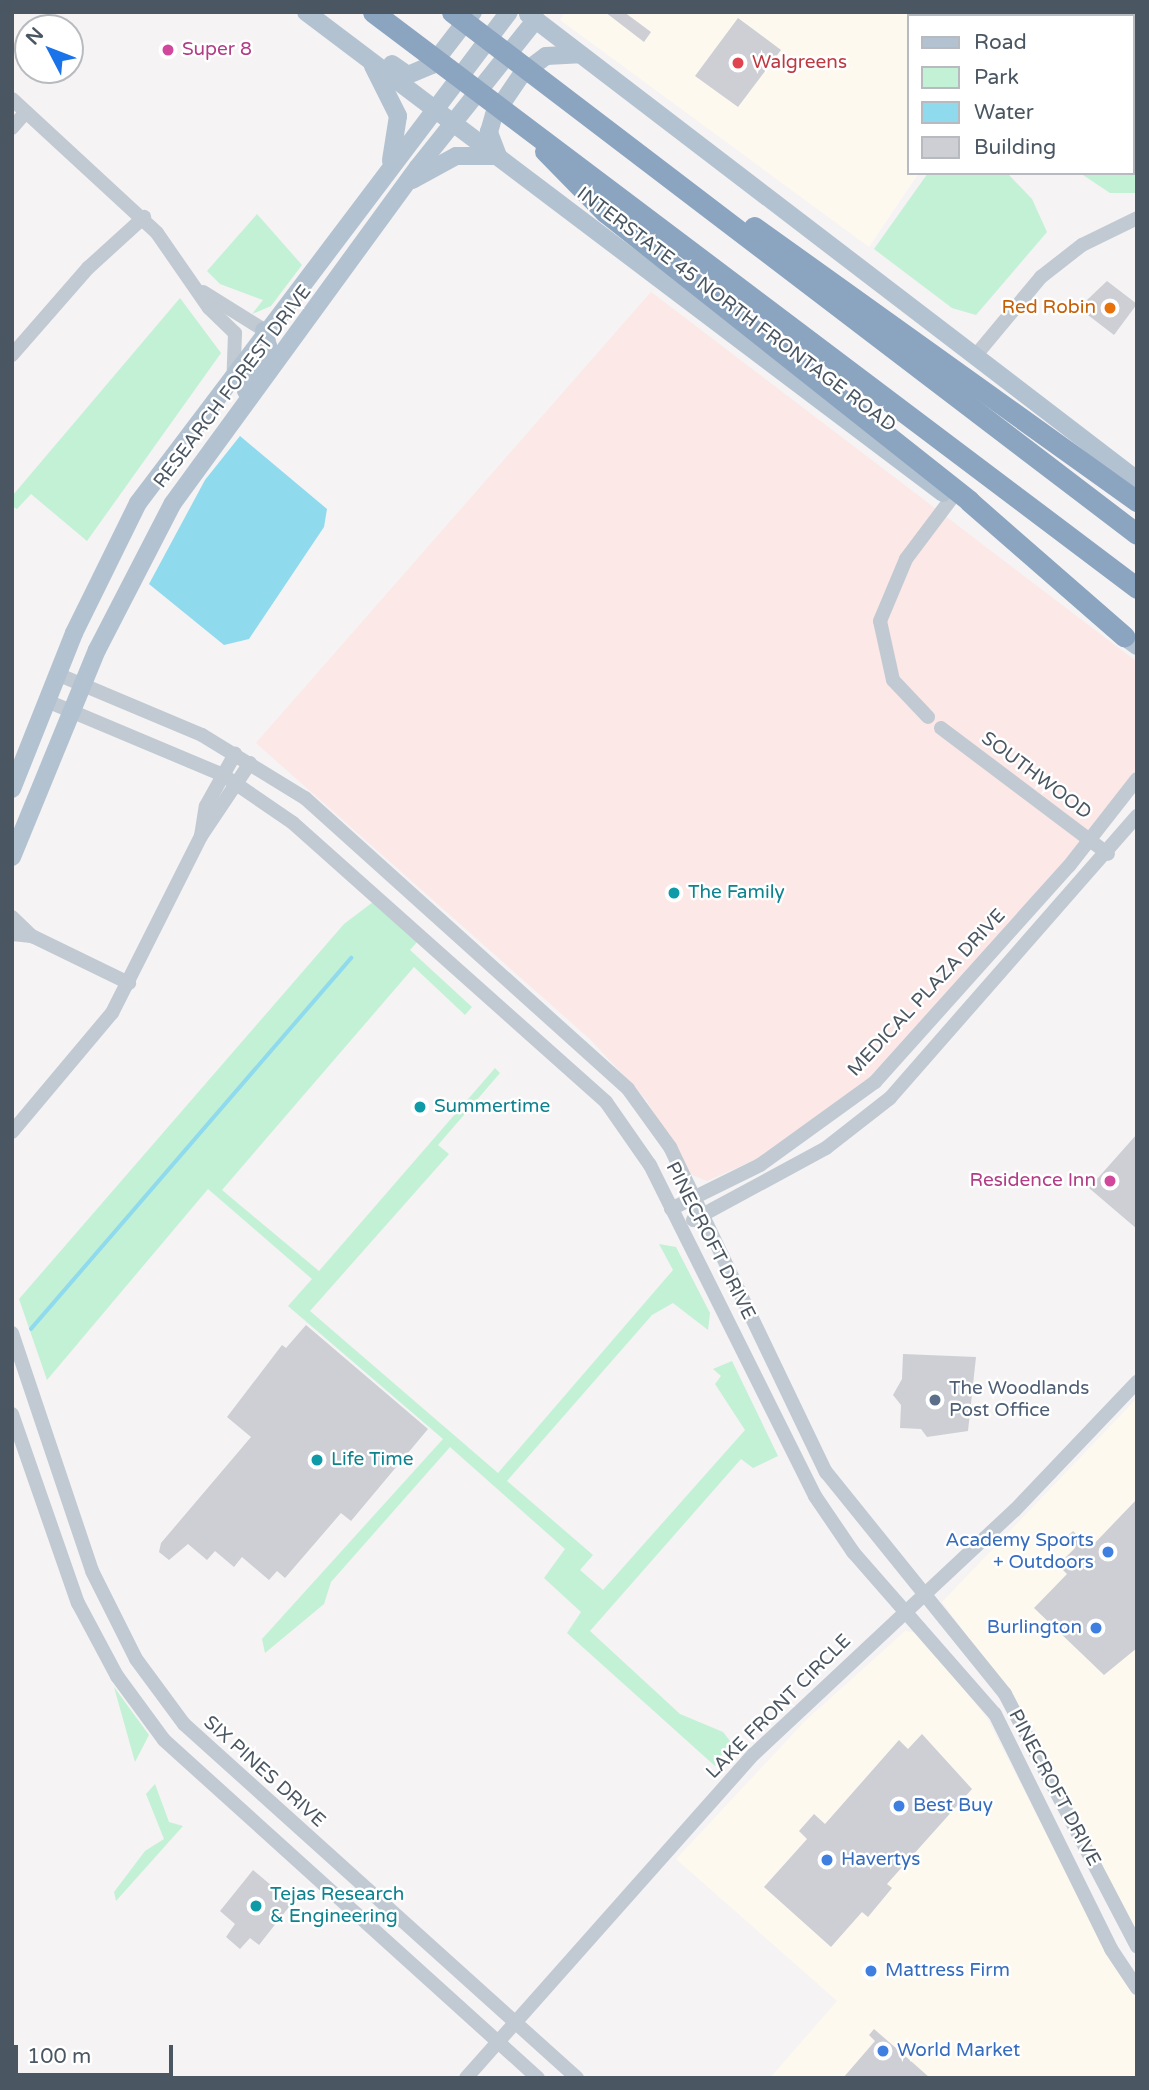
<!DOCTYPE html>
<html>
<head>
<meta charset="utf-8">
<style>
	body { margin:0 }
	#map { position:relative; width:1149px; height:2090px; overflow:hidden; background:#f5f3f3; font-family:"Varela Round",sans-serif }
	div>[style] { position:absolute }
	.commercial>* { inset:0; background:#fdf9ef }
	.medical>* { inset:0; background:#fce8e6 }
	.green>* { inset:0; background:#c3f1d5 }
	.water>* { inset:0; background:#90daee }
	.stream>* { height:3.5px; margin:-1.75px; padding:0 1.75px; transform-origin:1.75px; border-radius:1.75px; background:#90daee }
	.building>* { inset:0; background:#cdcfd5 }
	.minor>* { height:14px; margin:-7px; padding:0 7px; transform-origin:7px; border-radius:7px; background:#c1cad2 }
	.major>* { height:18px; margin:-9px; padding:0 9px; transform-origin:9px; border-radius:9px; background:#b3c2d1 }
	.highway>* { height:21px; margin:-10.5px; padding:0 10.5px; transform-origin:10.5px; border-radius:10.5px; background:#8ba5c1 }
	.dots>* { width:19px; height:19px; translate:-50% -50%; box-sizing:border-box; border:4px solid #fff; border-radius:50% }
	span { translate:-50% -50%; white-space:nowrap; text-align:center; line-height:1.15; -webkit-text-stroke:5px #fff; paint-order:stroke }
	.hotel-label { font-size:19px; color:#b23c85 }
	.left { translate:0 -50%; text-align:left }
	.right { translate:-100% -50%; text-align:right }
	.health-label { font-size:19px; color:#be3a42 }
	.food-label { font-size:19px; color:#c56008 }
	.street-label { font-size:19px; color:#4a5661 }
	.culture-label { font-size:19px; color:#0d838f }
	.service-label { font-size:19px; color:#4e5e75 }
	.shop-label { font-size:19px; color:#366cbe }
	.frame { position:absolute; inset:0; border:14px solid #4a5661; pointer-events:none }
	.legend { position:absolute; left:907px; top:14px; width:228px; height:161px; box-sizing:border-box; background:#fff; border:2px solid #b7bbc0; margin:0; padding:9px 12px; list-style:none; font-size:21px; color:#4a5661 }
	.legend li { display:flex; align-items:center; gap:14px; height:35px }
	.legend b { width:35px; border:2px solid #b7bbc0 }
	.north { position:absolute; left:14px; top:14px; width:70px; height:70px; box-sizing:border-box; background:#fff; border:2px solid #b7bbc0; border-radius:50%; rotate:312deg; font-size:19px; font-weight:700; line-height:28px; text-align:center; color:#4a5661 }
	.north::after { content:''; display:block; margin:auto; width:24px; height:32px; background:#1a73e8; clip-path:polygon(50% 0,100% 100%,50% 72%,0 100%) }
	.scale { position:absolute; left:14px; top:2045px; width:159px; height:32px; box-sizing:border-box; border:4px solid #4a5661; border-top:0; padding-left:9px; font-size:21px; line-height:24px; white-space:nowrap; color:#4a5661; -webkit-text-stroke:5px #fff; paint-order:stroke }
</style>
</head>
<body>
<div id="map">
	<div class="commercial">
		<i style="clip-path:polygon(565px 12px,981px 12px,909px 16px,909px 173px,919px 173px,869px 247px,560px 20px)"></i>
		<i style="clip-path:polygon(1137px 1398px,1137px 1937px,1034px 1727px,942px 1602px)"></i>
		<i style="clip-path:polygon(905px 1631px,919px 1633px,987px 1718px,1112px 1962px,1137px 1995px,1137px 2078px,770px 2078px,837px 2001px,676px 1859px,805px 1721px)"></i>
	</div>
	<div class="medical">
		<i style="clip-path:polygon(651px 292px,1137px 662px,1137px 769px,1070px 856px,879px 1071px,765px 1155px,707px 1181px,690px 1174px,647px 1101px,591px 1040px,256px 743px)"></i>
	</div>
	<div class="green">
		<i style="clip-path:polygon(1137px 55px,1137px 193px,1110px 193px,1080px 173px,1133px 173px)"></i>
		<i style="clip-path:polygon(928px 173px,1007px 173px,1032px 199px,1047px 232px,976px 315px,952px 308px,874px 249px)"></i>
		<i style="clip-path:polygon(257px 214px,302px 265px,271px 306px,252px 314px,263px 300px,220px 284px,207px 271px)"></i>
		<i style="clip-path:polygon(180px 298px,221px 353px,87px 541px,31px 494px,17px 509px,12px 506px,13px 495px)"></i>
		<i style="clip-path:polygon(373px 902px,418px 941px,410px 950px,472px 1007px,465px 1015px,414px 967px,222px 1190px,319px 1271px,495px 1068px,500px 1073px,438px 1145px,449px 1154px,310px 1311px,498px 1473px,673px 1270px,659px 1244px,676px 1247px,710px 1313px,708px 1330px,673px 1303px,652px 1315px,507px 1481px,593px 1555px,580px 1570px,603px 1590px,745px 1430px,715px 1384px,721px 1376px,713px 1369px,732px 1361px,778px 1456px,753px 1468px,741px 1459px,590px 1631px,680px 1714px,723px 1732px,730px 1741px,715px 1766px,567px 1633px,581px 1612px,544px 1578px,565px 1549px,450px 1447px,331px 1582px,324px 1604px,265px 1653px,262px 1639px,443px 1439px,288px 1306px,312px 1279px,208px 1189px,47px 1380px,19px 1299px,344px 924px)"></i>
		<i style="clip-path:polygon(114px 1687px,149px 1735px,135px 1762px)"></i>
		<i style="clip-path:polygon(155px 1784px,169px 1822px,183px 1826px,116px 1901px,114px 1892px,145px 1851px,164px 1839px,146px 1794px)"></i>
	</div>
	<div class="water">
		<i style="clip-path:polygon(240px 436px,327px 509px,324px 527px,249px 639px,224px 645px,149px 584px,205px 480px)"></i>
	</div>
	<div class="stream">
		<i style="left:31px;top:1329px;width:490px;rotate:-49.2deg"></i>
	</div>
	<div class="building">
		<i style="clip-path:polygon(605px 12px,624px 12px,651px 32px,644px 42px)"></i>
		<i style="clip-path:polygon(738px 18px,781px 50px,738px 107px,695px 76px)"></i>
		<i style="clip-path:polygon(1107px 281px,1137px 304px,1114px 335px,1084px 312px,1087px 300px)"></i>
		<i style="clip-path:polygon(1137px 1134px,1137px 1229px,1089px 1188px)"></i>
		<i style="clip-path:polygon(306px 1325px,428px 1429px,351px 1521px,341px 1513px,285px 1578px,277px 1571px,269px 1580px,242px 1557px,234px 1567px,215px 1551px,207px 1560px,188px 1544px,169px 1560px,159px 1552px,161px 1543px,251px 1437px,227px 1417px,282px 1345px,286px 1348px)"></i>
		<i style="clip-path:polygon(903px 1354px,976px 1357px,968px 1431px,927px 1437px,921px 1429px,900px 1428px,901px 1405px,893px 1395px,902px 1379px)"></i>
		<i style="clip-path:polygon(1137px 1499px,1137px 1648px,1104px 1675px,1034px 1608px,1067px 1574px,1058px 1565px,1075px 1548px,1065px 1539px,1073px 1531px,1090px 1548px)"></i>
		<i style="clip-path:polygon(922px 1734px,972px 1789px,887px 1884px,892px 1888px,868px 1917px,862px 1912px,831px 1947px,764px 1887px,807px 1839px,799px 1831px,814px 1814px,825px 1824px,899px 1740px,908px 1749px)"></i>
		<i style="clip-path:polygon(253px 1870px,292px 1903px,259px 1945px,250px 1938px,240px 1949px,226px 1937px,235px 1924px,220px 1911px)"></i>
		<i style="clip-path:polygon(874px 2029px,912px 2062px,930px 2078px,843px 2078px,875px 2041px,869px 2035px)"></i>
	</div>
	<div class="minor">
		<i style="left:12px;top:99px;width:197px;rotate:42.7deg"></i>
		<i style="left:157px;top:233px;width:91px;rotate:55.3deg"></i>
		<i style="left:209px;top:308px;width:36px;rotate:44deg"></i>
		<i style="left:235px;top:333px;width:38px;rotate:92deg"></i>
		<i style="left:12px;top:128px;width:21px;rotate:-49deg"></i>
		<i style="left:203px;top:292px;width:72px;rotate:31.9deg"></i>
		<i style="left:12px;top:355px;width:116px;rotate:-48.9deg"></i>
		<i style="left:88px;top:268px;width:76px;rotate:-42.3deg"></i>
		<i style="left:976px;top:355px;width:102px;rotate:-50.2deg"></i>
		<i style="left:1041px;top:277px;width:52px;rotate:-38deg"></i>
		<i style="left:1082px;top:245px;width:61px;rotate:-26.1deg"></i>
		<i style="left:57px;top:674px;width:157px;rotate:22.8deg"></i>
		<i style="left:202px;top:735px;width:121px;rotate:31.5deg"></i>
		<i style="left:305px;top:798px;width:435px;rotate:42deg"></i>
		<i style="left:628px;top:1089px;width:72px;rotate:54.1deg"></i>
		<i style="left:670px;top:1147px;width:361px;rotate:64.4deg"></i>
		<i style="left:826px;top:1472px;width:285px;rotate:51.1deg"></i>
		<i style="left:1005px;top:1694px;width:285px;rotate:62.4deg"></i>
		<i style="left:47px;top:701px;width:191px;rotate:22.8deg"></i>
		<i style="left:223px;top:775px;width:85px;rotate:34.4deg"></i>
		<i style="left:293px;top:823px;width:419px;rotate:41.7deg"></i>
		<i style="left:606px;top:1102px;width:77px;rotate:55.1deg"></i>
		<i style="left:650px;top:1165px;width:370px;rotate:63.5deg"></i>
		<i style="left:815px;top:1496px;width:68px;rotate:55.8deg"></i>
		<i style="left:853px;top:1552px;width:215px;rotate:48.8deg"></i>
		<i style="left:995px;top:1714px;width:262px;rotate:63.7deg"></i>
		<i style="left:1111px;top:1949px;width:47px;rotate:56.3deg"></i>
		<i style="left:928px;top:717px;width:51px;rotate:-133.4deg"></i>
		<i style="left:893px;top:680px;width:60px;rotate:-102.4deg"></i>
		<i style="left:880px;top:621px;width:67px;rotate:-67.2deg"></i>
		<i style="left:906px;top:559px;width:75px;rotate:-53.1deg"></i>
		<i style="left:941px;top:728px;width:209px;rotate:37deg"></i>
		<i style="left:201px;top:836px;width:30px;rotate:-81deg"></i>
		<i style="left:206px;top:806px;width:60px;rotate:-60.9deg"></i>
		<i style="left:12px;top:917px;width:28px;rotate:44deg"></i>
		<i style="left:12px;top:934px;width:20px;rotate:6deg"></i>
		<i style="left:32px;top:936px;width:108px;rotate:25.9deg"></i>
		<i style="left:12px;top:1132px;width:155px;rotate:-50deg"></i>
		<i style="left:112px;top:1013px;width:198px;rotate:-63.3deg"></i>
		<i style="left:201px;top:836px;width:88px;rotate:-56.1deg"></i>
		<i style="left:671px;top:1209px;width:99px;rotate:-26.3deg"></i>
		<i style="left:760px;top:1165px;width:142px;rotate:-35.8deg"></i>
		<i style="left:875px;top:1082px;width:290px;rotate:-48.1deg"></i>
		<i style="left:1069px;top:866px;width:110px;rotate:-52deg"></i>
		<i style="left:693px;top:1220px;width:151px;rotate:-28.4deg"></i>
		<i style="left:826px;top:1148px;width:81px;rotate:-38deg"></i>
		<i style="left:890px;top:1098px;width:375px;rotate:-48.8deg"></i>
		<i style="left:12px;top:1333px;width:251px;rotate:71.4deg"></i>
		<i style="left:92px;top:1571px;width:98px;rotate:63.4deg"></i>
		<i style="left:136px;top:1659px;width:81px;rotate:53.6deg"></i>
		<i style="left:184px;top:1724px;width:529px;rotate:42.01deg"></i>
		<i style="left:12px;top:1414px;width:200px;rotate:70.8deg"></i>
		<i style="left:78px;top:1603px;width:83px;rotate:61.9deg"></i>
		<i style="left:117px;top:1676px;width:79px;rotate:53.7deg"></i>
		<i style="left:164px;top:1740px;width:504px;rotate:42.11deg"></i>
		<i style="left:466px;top:2078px;width:433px;rotate:-48.4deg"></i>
		<i style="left:754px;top:1754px;width:357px;rotate:-43.1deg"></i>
		<i style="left:1015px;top:1510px;width:177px;rotate:-46.4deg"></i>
	</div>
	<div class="major">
		<i style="left:306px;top:12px;width:798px;rotate:37.06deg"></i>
		<i style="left:528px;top:14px;width:767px;rotate:37.42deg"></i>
		<i style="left:392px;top:64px;width:19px;rotate:35deg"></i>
		<i style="left:408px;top:75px;width:26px;rotate:-23deg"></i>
		<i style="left:432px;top:65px;width:67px;rotate:-52.3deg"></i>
		<i style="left:373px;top:66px;width:56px;rotate:63.4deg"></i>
		<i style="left:398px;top:116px;width:45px;rotate:99deg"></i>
		<i style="left:412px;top:180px;width:50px;rotate:-28.6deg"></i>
		<i style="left:456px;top:156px;width:42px"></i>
		<i style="left:498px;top:156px;width:26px;rotate:-111deg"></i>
		<i style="left:489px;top:132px;width:18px;rotate:-74deg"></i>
		<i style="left:494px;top:115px;width:50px;rotate:-55.7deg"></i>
		<i style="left:522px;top:74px;width:30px;rotate:-37deg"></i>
		<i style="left:546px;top:56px;width:34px;rotate:-3deg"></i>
		<i style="left:246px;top:391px;width:50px;rotate:-63.9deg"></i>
		<i style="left:268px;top:346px;width:16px;rotate:-104deg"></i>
		<i style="left:1113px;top:628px;width:30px;rotate:37deg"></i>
		<i style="left:12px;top:789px;width:168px;rotate:-68.3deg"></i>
		<i style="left:74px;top:633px;width:145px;rotate:-63.8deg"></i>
		<i style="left:138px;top:503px;width:615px;rotate:-52.93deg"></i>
		<i style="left:12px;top:857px;width:224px;rotate:-67.7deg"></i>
		<i style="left:97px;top:650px;width:165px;rotate:-62.7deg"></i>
		<i style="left:173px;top:503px;width:416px;rotate:-53.9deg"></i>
		<i style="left:418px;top:167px;width:189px;rotate:-51.4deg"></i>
	</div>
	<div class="highway">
		<i style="left:373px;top:12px;width:957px;rotate:37.01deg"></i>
		<i style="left:452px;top:12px;width:861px;rotate:37.31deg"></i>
		<i style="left:545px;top:151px;width:86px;rotate:45.5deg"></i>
		<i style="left:605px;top:212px;width:465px;rotate:38.4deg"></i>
		<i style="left:969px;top:501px;width:206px;rotate:41.1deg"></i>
		<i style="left:754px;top:227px;width:471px;rotate:35.6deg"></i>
	</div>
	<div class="dots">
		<i style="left:168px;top:50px;background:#d1479c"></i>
		<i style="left:738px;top:63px;background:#e0444e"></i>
		<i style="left:1110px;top:308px;background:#e8710a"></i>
		<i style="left:674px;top:893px;background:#0f9aa8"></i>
		<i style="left:420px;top:1107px;background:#0f9aa8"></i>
		<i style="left:1110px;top:1181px;background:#d1479c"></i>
		<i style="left:935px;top:1400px;background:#5c6f8a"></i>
		<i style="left:317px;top:1460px;background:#0f9aa8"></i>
		<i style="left:1108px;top:1552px;background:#3f7fe0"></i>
		<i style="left:1096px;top:1628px;background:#3f7fe0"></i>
		<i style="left:899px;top:1806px;background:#3f7fe0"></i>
		<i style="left:827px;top:1860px;background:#3f7fe0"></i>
		<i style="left:256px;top:1906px;background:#0f9aa8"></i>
		<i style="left:871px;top:1971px;background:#3f7fe0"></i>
		<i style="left:883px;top:2051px;background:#3f7fe0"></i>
	</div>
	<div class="hotel-label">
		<span class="left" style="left:182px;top:50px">Super 8</span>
		<span class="right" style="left:1096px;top:1181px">Residence Inn</span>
	</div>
	<div class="health-label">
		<span class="left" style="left:752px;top:63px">Walgreens</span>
	</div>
	<div class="food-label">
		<span class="right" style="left:1096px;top:308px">Red Robin</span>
	</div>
	<div class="street-label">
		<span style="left:736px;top:310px;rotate:37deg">INTERSTATE 45 NORTH FRONTAGE ROAD</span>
		<span style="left:233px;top:387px;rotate:-53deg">RESEARCH FOREST DRIVE</span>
		<span style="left:1036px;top:776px;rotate:37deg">SOUTHWOOD</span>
		<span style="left:927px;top:993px;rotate:-47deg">MEDICAL PLAZA DRIVE</span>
		<span style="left:710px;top:1241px;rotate:63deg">PINECROFT DRIVE</span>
		<span style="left:779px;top:1707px;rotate:-45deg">LAKE FRONT CIRCLE</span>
		<span style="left:264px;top:1772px;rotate:42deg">SIX PINES DRIVE</span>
		<span style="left:1054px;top:1788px;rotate:62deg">PINECROFT DRIVE</span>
	</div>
	<div class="culture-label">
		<span class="left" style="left:688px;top:893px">The Family</span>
		<span class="left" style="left:434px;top:1107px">Summertime</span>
		<span class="left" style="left:331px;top:1460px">Life Time</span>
		<span class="left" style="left:270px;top:1906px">Tejas Research<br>&amp; Engineering</span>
	</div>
	<div class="service-label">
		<span class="left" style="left:949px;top:1400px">The Woodlands<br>Post Office</span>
	</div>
	<div class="shop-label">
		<span class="right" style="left:1094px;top:1552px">Academy Sports<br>+ Outdoors</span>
		<span class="right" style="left:1082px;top:1628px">Burlington</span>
		<span class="left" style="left:913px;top:1806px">Best Buy</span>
		<span class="left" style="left:841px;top:1860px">Havertys</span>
		<span class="left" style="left:885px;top:1971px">Mattress Firm</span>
		<span class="left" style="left:897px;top:2051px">World Market</span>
	</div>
	<div class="frame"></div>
	<ul class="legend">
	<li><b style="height:9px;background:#b3c2d1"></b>Road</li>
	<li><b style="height:19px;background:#c3f1d5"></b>Park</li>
	<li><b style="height:19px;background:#90daee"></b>Water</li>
	<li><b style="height:19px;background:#cdcfd5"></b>Building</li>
	</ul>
	<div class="north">N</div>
	<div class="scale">100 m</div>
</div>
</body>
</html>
